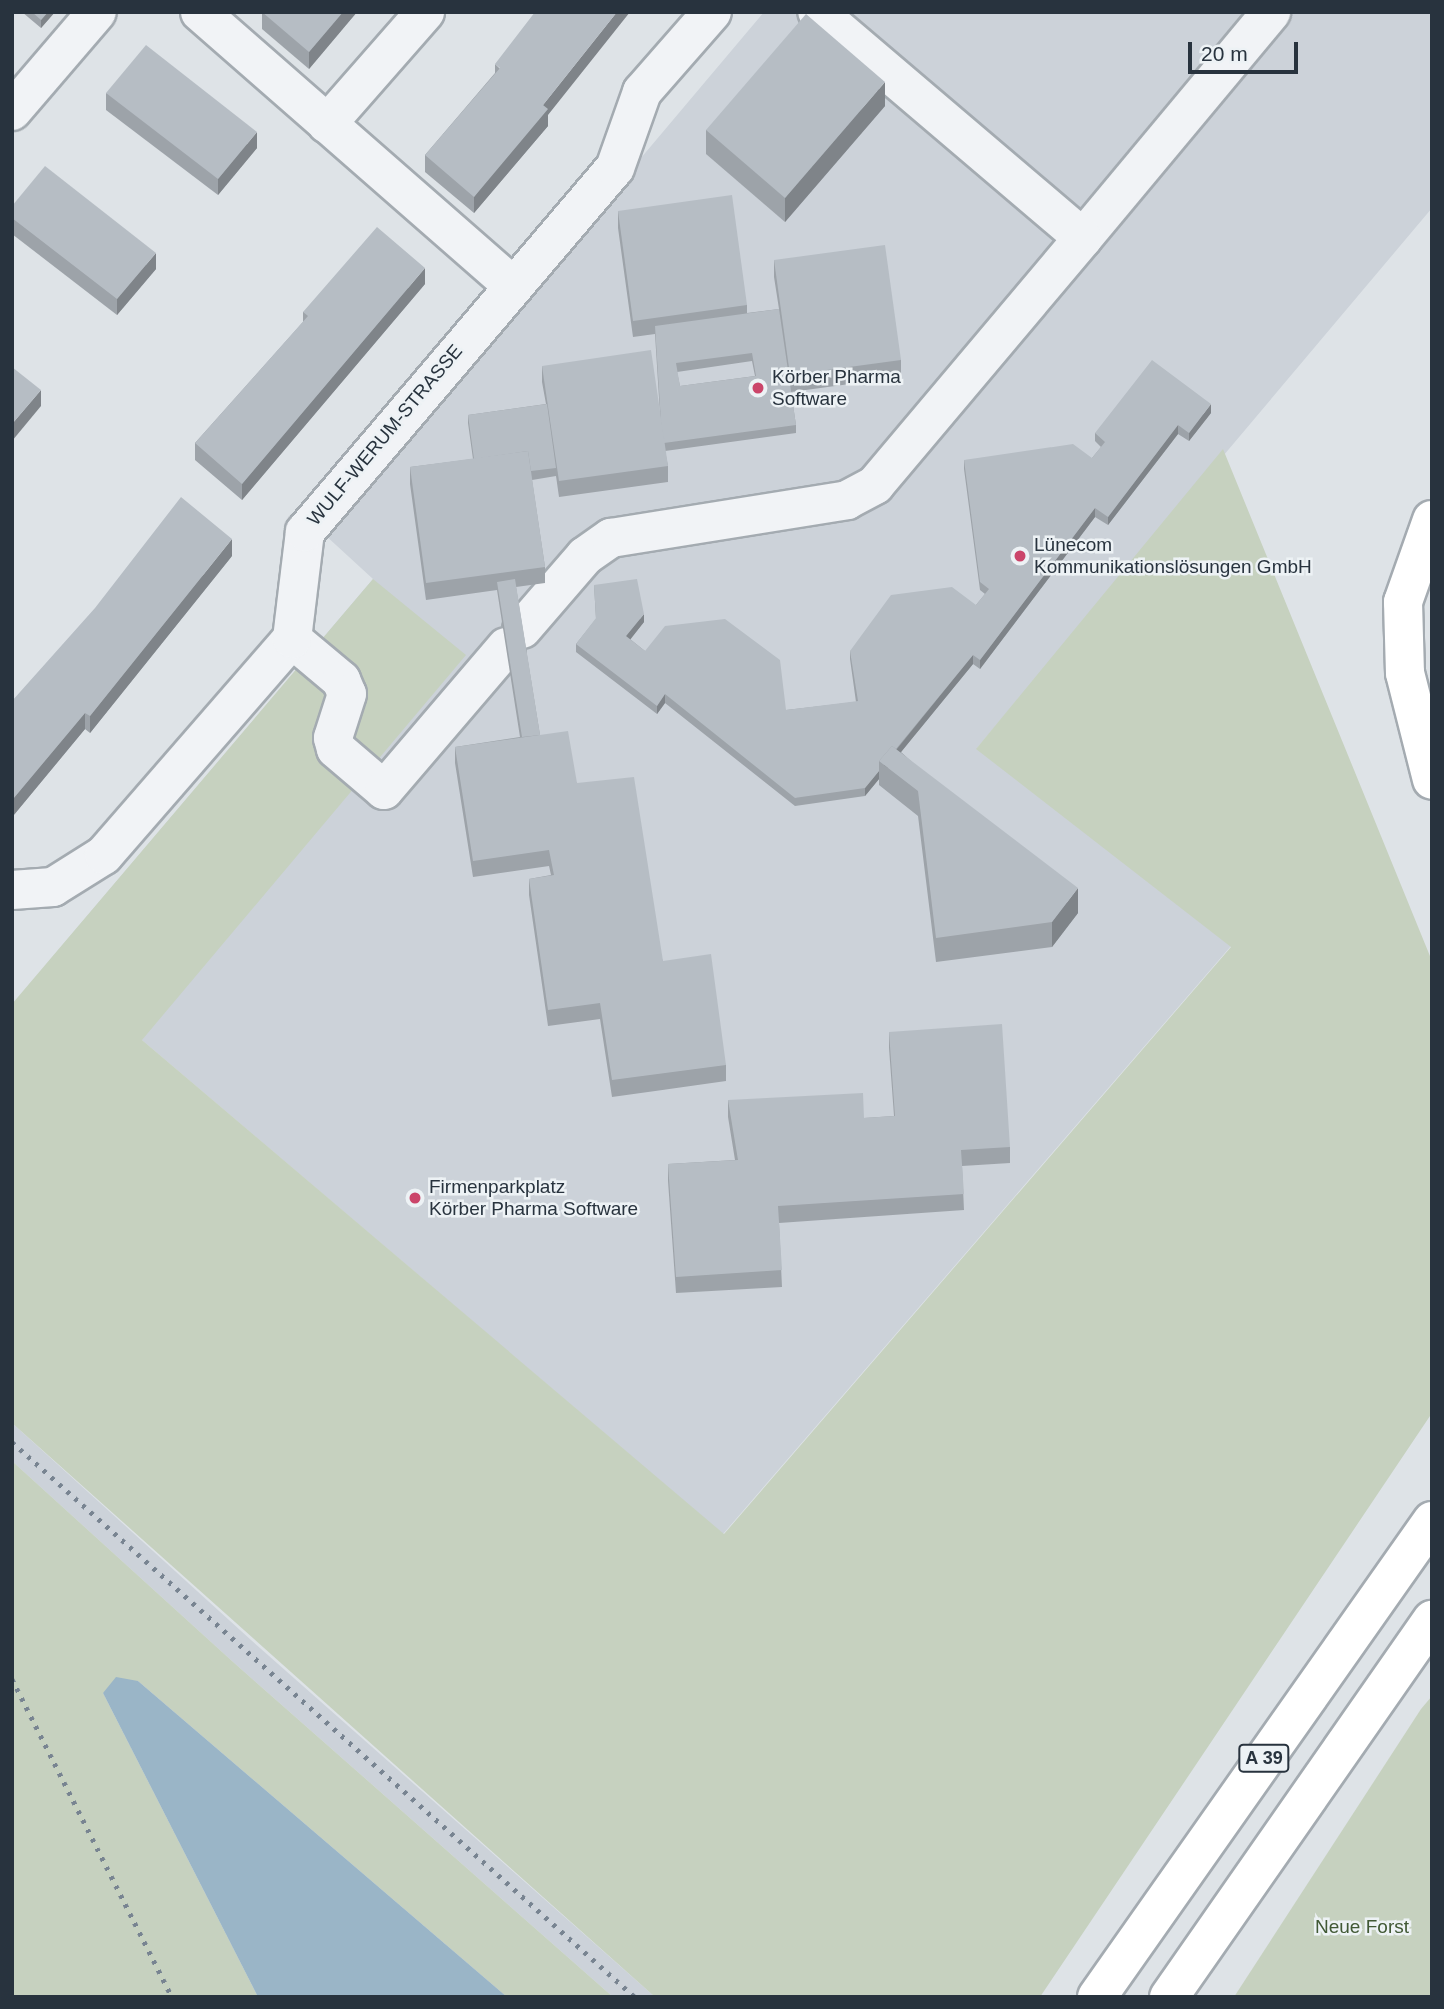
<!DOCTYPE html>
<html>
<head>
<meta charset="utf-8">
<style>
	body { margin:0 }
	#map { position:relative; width:1444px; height:2009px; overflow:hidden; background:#dee3e7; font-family:Arial,sans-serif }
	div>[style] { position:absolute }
	.built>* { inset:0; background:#ccd2d9 }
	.green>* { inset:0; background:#c6d1bf }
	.water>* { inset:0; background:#9ab5c7 }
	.roads { filter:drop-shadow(2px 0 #a4abb1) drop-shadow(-2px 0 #a4abb1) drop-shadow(0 2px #a4abb1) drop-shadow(0 -2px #a4abb1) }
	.minor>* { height:38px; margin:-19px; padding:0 19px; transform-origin:19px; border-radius:19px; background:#f1f3f6 }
	.highway>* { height:38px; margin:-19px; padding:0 19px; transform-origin:19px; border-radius:19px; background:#fff }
	.rail>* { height:5px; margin-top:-2.5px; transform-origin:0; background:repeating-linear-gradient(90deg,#788491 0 3.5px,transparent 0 10.5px) }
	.wall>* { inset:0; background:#9da3a9 }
	.shaded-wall>* { inset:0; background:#7f8489 }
	.building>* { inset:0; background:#b6bdc4 }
	.dots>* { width:19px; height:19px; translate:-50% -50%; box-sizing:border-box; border:4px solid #edf2f5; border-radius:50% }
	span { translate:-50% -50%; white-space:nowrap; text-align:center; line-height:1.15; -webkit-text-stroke:5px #edf2f5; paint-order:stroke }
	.shield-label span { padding:2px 5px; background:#edf2f5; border:2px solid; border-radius:5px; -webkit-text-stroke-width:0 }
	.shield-label { font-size:18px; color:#28333e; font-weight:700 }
	.poi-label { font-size:19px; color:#28333e }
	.left { translate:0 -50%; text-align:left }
	.street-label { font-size:19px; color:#28333e }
	.park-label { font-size:19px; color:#415935 }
	.frame { position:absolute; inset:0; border:14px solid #28333e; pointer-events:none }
	.scale { position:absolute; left:1188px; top:42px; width:110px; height:32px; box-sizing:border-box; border:4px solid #28333e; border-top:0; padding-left:9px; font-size:21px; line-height:24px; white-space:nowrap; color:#28333e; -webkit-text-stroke:5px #edf2f5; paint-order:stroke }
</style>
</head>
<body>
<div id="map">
	<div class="built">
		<i style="clip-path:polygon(764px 12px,1432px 12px,1432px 208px,977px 748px,1231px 946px,723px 1534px,49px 961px,373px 579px,324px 534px)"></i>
		<i style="clip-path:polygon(12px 1423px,251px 1640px,655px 1997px,613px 1997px,232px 1661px,12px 1461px)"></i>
	</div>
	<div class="green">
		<i style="clip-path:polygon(1223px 449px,1432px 961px,1432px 1413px,1040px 1997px,655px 1997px,12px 1423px,12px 1004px,373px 579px,466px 655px,142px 1040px,724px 1534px,1231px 947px,976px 749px)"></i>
		<i style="clip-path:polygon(12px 1461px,232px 1661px,613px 1997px,507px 1997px,138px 1681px,103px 1693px,258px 1997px,12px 1997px)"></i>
		<i style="clip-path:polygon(1432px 1696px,1432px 1997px,1234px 1997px,1421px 1709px)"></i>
	</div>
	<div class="water">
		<i style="clip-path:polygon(116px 1677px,138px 1681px,507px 1997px,258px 1997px,103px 1693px)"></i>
	</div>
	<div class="roads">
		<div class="minor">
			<i style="left:200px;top:12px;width:413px;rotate:41.2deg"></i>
			<i style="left:12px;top:111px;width:130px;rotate:-49.4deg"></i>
			<i style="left:327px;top:124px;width:149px;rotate:-48.8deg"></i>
			<i style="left:1083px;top:238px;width:294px;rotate:-50.2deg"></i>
			<i style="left:522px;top:629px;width:96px;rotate:-49.2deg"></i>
			<i style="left:585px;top:556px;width:32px;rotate:-35deg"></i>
			<i style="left:611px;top:538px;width:239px;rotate:-9.1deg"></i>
			<i style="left:847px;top:500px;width:32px;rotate:-28deg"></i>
			<i style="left:875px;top:485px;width:323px;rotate:-49.9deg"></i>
			<i style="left:1083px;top:238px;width:349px;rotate:-139.6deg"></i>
			<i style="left:292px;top:639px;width:64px;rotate:39.9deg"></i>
			<i style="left:341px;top:680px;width:15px;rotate:67deg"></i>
			<i style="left:347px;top:694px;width:46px;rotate:107.7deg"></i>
			<i style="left:333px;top:738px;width:11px;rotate:75deg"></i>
			<i style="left:336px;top:749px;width:63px;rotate:40.5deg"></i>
			<i style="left:384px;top:790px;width:188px;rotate:-49.5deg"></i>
			<i style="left:12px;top:890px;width:41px;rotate:-4.2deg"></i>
			<i style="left:53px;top:887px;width:60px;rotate:-32.1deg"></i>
			<i style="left:104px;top:855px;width:286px;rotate:-49deg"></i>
			<i style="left:292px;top:639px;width:108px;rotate:-83.1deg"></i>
			<i style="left:305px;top:532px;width:478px;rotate:-49.6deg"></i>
			<i style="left:615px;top:168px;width:81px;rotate:-70.4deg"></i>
			<i style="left:642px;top:92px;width:106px;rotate:-48.8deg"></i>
		</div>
		<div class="highway">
			<i style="left:1432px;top:520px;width:87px;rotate:109.5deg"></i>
			<i style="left:1403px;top:602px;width:71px;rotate:88.4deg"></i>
			<i style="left:1405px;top:673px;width:110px;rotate:75.8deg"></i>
			<i style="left:1097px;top:1997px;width:582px;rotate:-54.86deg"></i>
			<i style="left:1169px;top:1997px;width:460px;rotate:-55.1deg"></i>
		</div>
	</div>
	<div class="rail">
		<i style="left:12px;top:1442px;width:834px;rotate:41.7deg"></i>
		<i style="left:12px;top:1679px;width:356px;rotate:63.3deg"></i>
	</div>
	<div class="wall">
		<i style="clip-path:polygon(22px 12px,55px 12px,41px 28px)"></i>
		<i style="clip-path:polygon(262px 12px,357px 12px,309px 69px,262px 29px)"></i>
		<i style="clip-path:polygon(495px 64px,548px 115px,548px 126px,474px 213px,425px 172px,425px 155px,495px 73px)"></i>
		<i style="clip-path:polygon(106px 93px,257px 148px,218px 195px,106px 110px)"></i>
		<i style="clip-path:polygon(885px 106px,785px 222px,706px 154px,706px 130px)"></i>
		<i style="clip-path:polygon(12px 206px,156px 269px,117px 315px,12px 234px)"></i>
		<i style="clip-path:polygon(evenodd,618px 211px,747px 305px,747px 313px,779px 309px,774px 277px,774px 260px,901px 360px,901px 377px,791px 392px,796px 425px,796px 433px,665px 451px,668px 466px,668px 482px,559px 497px,556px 476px,532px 480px,545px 567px,545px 583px,516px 587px,540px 735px,577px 783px,663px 961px,726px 1065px,726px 1081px,612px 1097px,600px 1019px,548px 1026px,529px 895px,529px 879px,551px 875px,549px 866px,473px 877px,455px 763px,455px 747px,520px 737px,497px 590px,426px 600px,410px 484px,410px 467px,473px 459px,468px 423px,468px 415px,546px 404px,542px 382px,542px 366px,660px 414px,655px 334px,633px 337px,618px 228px,618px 211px,752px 361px,755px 376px,680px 386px,677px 372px,752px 361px)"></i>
		<i style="clip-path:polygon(425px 284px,242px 500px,195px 460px,195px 443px,303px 322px,303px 312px)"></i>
		<i style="clip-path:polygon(1211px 413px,1189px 441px,1178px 434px,1108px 525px,1095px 517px,980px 669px,973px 664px,901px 752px,1078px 913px,1052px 947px,936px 962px,918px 816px,879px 785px,879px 779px,865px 796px,795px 806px,665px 703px,657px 714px,576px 652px,576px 644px,596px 619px,594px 585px,644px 622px,630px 639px,645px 651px,786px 710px,856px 702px,850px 659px,850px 651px,976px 605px,985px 594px,980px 590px,964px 469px,964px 460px,1092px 458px,1101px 447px,1095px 441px,1095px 433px)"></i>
		<i style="clip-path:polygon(232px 556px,90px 733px,85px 729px,13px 816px,12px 701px)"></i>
		<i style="clip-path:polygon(889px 1032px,1010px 1147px,1010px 1163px,962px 1166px,964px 1210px,779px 1223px,782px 1287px,676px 1293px,668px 1181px,668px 1164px,735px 1160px,728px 1117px,728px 1100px,864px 1118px,894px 1116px,889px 1048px)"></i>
	</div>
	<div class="shaded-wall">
		<i style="clip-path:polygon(48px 12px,55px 12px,41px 28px,41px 20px)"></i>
		<i style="clip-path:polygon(343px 12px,357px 12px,309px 69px,309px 52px)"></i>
		<i style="clip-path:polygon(617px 12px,630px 12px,548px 115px,548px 126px,474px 213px,474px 197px,543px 105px)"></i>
		<i style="clip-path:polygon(885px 82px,885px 106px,785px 222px,785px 198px)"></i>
		<i style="clip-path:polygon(257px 132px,257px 148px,218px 195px,218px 179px)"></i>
		<i style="clip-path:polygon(156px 253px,156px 269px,117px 315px,117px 299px)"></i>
		<i style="clip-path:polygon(425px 268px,425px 284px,242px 500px,242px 484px)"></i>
		<i style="clip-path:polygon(41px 390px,41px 406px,12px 441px,12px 424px)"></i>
		<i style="clip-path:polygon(1211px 404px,1211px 413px,1189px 441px,1189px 433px)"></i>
		<i style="clip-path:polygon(1178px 425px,1178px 434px,1108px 525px,1108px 517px)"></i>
		<i style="clip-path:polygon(1095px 508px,1095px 517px,980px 669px,980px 660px)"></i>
		<i style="clip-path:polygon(232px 539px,232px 556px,90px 733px,90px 716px)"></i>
		<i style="clip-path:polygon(644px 614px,644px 622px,626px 645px,626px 636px)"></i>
		<i style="clip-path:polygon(973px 655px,973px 664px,888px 768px,884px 765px)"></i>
		<i style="clip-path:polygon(665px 694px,665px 703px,657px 714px,657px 706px)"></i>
		<i style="clip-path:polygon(85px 713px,85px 729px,13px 816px,13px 799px)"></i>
		<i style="clip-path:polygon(879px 771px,879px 779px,865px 796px,865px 788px)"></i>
		<i style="clip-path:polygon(1078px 888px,1078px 913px,1052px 947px,1052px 922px)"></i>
	</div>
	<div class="building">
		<i style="clip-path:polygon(32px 12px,48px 12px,41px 20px)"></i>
		<i style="clip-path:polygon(262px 12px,343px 12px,309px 52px)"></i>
		<i style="clip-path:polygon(535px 12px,617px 12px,543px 105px,548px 109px,474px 197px,425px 155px,500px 68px,495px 64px)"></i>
		<i style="clip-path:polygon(806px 14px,885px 82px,785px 198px,706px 130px)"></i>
		<i style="clip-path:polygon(146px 45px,257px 132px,218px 179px,106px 93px)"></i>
		<i style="clip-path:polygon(45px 166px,156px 253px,117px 299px,12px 218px,12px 206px)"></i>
		<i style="clip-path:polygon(732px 195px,747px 305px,633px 321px,618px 211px)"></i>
		<i style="clip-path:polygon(377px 227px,425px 268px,242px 484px,195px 443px,308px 316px,303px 312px)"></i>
		<i style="clip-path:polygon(885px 245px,901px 360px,790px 375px,774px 260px)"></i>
		<i style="clip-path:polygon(evenodd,779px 309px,796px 425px,664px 443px,661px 422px,655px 326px,779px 309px,752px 353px,756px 376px,680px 386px,676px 363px,752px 353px)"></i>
		<i style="clip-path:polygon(651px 350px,668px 466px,559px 481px,542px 366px)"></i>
		<i style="clip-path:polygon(1152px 360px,1211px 404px,1189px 433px,1178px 425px,1108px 517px,1095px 508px,980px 660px,973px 655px,896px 749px,892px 746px,879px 761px,879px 771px,865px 788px,795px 798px,665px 694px,657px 706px,576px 644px,596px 618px,594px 585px,637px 579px,644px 614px,626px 636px,645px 651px,665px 626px,725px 619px,780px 660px,786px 710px,858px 701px,850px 651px,891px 595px,952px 587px,976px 605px,989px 589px,980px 582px,964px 460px,1073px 444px,1092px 458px,1105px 442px,1095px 433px)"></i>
		<i style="clip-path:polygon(12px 367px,41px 390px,12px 424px)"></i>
		<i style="clip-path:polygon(547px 404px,556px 468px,531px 471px,528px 451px,474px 459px,468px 415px)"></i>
		<i style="clip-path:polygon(528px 451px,545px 567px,426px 583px,410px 467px)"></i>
		<i style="clip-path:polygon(181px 497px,232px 539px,90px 716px,85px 713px,13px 799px,12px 701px,95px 608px)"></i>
		<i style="clip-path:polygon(515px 579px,540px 735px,522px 737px,497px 582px)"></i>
		<i style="clip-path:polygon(568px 731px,577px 783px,634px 777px,663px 961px,711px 954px,726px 1065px,612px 1080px,600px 1003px,548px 1010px,529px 879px,554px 875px,549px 850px,473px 861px,455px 747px)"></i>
		<i style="clip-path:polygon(892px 746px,1078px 888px,1052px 922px,936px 938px,918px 791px,879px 761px)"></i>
		<i style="clip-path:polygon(1002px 1024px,1010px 1147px,961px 1150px,964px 1194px,778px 1206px,782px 1270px,676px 1277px,668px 1164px,738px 1160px,728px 1100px,863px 1093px,864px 1118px,895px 1116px,889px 1032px)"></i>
	</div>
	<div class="dots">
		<i style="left:758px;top:388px;background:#cb456a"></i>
		<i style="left:1020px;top:556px;background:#cb456a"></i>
		<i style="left:415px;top:1198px;background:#cb456a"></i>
	</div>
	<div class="shield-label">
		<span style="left:1264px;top:1758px">A 39</span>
	</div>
	<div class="poi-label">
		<span class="left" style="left:772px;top:388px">Körber Pharma<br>Software</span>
		<span class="left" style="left:1034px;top:556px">Lünecom<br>Kommunikationslösungen GmbH</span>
		<span class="left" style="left:429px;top:1198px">Firmenparkplatz<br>Körber Pharma Software</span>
	</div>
	<div class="street-label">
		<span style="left:385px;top:435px;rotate:-50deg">WULF-WERUM-STRASSE</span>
	</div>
	<div class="park-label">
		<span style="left:1362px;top:1927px">Neue Forst</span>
	</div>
	<div class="frame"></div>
	<div class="scale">20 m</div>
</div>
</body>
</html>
